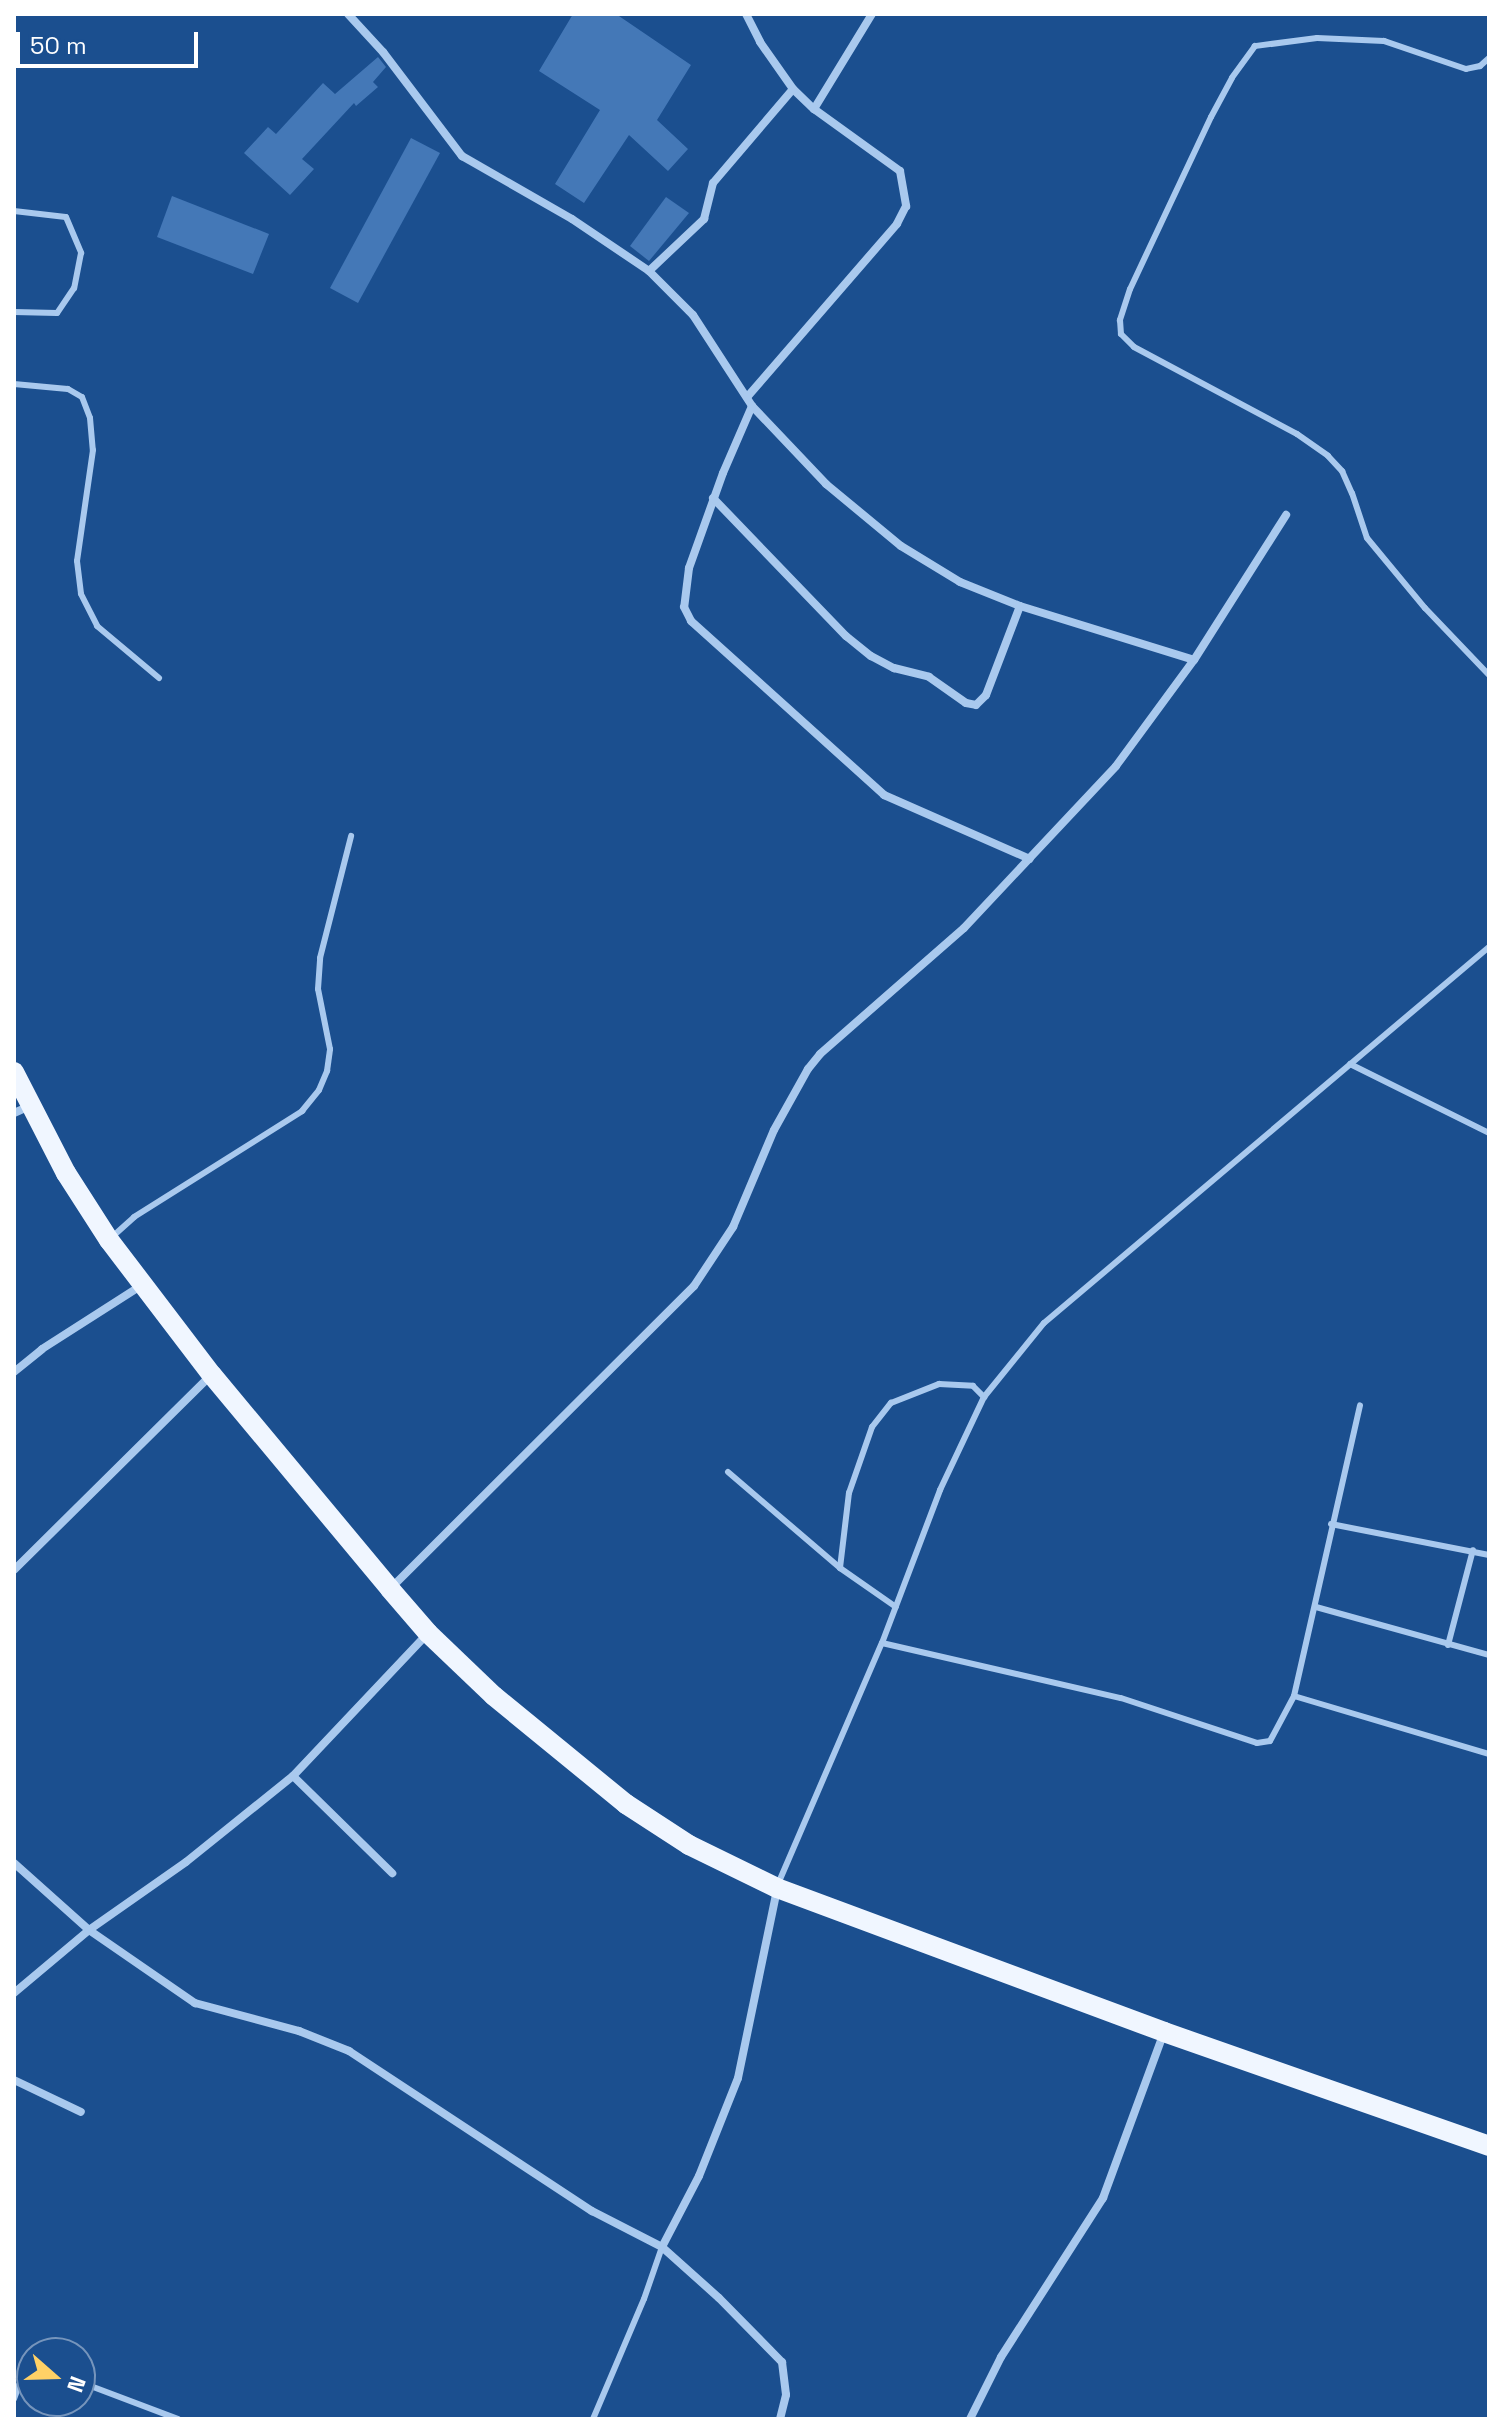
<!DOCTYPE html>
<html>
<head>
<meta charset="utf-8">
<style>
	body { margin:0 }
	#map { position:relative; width:1503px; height:2433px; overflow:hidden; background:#1b4f8f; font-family:"Space Grotesk",sans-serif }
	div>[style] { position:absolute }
	.building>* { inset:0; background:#4478b7 }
	.lane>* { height:6px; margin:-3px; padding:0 3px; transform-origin:3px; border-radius:3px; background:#a9c9ee }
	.street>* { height:8px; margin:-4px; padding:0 4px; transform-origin:4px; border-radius:4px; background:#a9c9ee }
	.primary>* { height:20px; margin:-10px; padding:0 10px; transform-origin:10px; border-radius:10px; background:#f0f6ff }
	span { translate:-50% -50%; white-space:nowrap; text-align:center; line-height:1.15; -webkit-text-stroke:7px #1b4f8f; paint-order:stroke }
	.frame { position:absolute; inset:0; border:16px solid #fff; pointer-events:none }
	.north { position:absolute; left:16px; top:2337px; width:80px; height:80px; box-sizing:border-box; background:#1b4f8f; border:2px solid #7695bc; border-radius:50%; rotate:110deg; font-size:22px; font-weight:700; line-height:32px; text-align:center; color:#fff }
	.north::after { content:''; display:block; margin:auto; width:28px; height:36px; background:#ffd166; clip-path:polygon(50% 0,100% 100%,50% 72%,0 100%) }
	.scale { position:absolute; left:16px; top:32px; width:182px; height:36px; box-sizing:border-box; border:4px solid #fff; border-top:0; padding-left:10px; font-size:24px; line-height:28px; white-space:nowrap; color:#fff; -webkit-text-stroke:6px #1b4f8f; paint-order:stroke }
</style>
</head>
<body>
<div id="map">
	<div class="building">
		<i style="clip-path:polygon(573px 14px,616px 14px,691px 65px,657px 120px,688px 149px,668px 171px,629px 135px,584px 203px,555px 184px,600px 110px,539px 71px)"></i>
		<i style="clip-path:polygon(378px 57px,386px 67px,373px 82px,378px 87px,356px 106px,354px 103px,302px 159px,314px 169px,290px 195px,244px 153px,268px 127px,276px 134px,323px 83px,335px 94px)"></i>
		<i style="clip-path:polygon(411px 138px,440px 153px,358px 303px,330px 288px)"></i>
		<i style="clip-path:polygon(172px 196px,269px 234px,253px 274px,157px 237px)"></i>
		<i style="clip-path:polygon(666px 197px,689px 213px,649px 261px,630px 246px)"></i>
	</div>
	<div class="lane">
		<i style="left:1489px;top:58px;width:12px;rotate:138deg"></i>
		<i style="left:1480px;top:66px;width:14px;rotate:168deg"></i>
		<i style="left:1466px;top:69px;width:87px;rotate:-161.1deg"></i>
		<i style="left:1384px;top:41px;width:67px;rotate:-177.4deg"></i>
		<i style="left:1317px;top:38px;width:63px;rotate:172.6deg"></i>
		<i style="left:1255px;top:46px;width:39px;rotate:126deg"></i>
		<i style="left:1232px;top:78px;width:44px;rotate:118.3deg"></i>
		<i style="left:1211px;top:117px;width:190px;rotate:115.2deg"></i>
		<i style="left:1130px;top:289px;width:33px;rotate:108deg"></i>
		<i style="left:1120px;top:320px;width:14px;rotate:86deg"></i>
		<i style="left:1121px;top:334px;width:18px;rotate:45deg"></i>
		<i style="left:1134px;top:347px;width:185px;rotate:28.1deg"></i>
		<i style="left:1297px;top:434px;width:38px;rotate:35deg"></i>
		<i style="left:1328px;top:456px;width:21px;rotate:47deg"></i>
		<i style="left:1342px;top:471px;width:24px;rotate:66deg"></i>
		<i style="left:1352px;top:493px;width:47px;rotate:71.6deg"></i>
		<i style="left:1367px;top:538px;width:91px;rotate:50.4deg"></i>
		<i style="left:1425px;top:608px;width:93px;rotate:46.3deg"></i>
		<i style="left:14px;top:211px;width:52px;rotate:6.6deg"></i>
		<i style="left:66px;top:217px;width:39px;rotate:67deg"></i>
		<i style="left:81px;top:253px;width:36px;rotate:101deg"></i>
		<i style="left:74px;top:288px;width:30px;rotate:124deg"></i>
		<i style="left:57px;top:313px;width:43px;rotate:-178.7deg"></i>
		<i style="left:14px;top:384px;width:54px;rotate:5.3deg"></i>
		<i style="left:68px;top:389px;width:16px;rotate:30deg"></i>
		<i style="left:82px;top:397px;width:22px;rotate:69deg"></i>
		<i style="left:90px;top:418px;width:32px;rotate:85deg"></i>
		<i style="left:93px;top:450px;width:112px;rotate:98.2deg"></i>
		<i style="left:77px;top:561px;width:33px;rotate:83deg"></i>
		<i style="left:81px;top:594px;width:36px;rotate:63deg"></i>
		<i style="left:97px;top:626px;width:81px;rotate:40deg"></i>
		<i style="left:1350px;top:1064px;width:155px;rotate:26.4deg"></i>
		<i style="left:112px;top:1237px;width:30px;rotate:-42deg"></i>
		<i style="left:134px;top:1217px;width:199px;rotate:-32.2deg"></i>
		<i style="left:302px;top:1111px;width:27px;rotate:-51deg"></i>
		<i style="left:319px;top:1090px;width:21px;rotate:-67deg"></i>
		<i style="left:327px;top:1071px;width:22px;rotate:-82deg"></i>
		<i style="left:330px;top:1049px;width:61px;rotate:-101.3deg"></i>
		<i style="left:318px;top:989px;width:31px;rotate:-86deg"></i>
		<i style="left:320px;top:958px;width:126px;rotate:-75.7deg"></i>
		<i style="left:728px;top:1472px;width:148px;rotate:40.6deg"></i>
		<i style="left:840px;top:1568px;width:68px;rotate:34.9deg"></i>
		<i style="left:1331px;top:1524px;width:161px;rotate:11.1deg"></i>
		<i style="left:840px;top:1568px;width:76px;rotate:-83.2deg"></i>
		<i style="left:849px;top:1493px;width:70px;rotate:-70.8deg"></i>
		<i style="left:872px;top:1427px;width:31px;rotate:-52deg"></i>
		<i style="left:891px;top:1403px;width:52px;rotate:-21.6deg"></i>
		<i style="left:939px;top:1384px;width:34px;rotate:3deg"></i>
		<i style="left:973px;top:1386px;width:16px;rotate:45deg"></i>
		<i style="left:1316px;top:1607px;width:180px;rotate:15.5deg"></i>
		<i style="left:882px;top:1643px;width:164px;rotate:-69.2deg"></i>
		<i style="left:940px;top:1490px;width:103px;rotate:-64.7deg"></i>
		<i style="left:984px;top:1397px;width:95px;rotate:-51deg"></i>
		<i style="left:1044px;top:1323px;width:583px;rotate:-40.2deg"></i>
		<i style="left:1448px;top:1645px;width:98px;rotate:-75.3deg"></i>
		<i style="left:1294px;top:1696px;width:298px;rotate:-77.2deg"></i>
		<i style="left:778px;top:1884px;width:262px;rotate:-66.7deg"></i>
		<i style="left:882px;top:1643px;width:245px;rotate:13deg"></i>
		<i style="left:1121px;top:1698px;width:143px;rotate:18.3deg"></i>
		<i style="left:1257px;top:1743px;width:13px;rotate:-9deg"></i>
		<i style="left:1270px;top:1741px;width:51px;rotate:-61.9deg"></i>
		<i style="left:1294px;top:1696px;width:203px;rotate:16.6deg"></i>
		<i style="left:80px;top:2382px;width:105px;rotate:20.7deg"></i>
		<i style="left:14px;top:2399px;width:15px;rotate:-70deg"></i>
		<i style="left:19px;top:2385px;width:19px;rotate:-47deg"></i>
		<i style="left:593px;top:2419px;width:130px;rotate:-67deg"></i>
		<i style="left:644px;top:2299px;width:55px;rotate:-70.9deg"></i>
	</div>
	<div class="street">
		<i style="left:348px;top:14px;width:52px;rotate:47.4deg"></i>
		<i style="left:383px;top:52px;width:131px;rotate:52.8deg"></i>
		<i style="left:462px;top:156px;width:127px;rotate:29.8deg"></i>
		<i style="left:572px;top:219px;width:93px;rotate:34deg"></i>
		<i style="left:649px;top:271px;width:62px;rotate:45deg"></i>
		<i style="left:693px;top:315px;width:108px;rotate:57deg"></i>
		<i style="left:752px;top:406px;width:108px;rotate:46.5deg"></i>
		<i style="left:826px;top:484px;width:97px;rotate:39.6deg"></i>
		<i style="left:901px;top:546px;width:69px;rotate:31.4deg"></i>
		<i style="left:960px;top:582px;width:65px;rotate:21.8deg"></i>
		<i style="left:1020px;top:606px;width:182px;rotate:17.2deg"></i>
		<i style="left:746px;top:14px;width:31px;rotate:63deg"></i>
		<i style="left:760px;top:42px;width:57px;rotate:54.9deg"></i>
		<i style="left:793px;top:89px;width:29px;rotate:44deg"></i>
		<i style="left:814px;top:109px;width:106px;rotate:35.8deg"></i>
		<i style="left:900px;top:171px;width:36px;rotate:80deg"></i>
		<i style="left:906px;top:206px;width:20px;rotate:117deg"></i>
		<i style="left:897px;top:224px;width:229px;rotate:130.9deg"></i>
		<i style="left:814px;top:109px;width:111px;rotate:-58.6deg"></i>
		<i style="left:649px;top:271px;width:76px;rotate:-43.4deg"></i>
		<i style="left:704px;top:219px;width:37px;rotate:-76deg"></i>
		<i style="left:713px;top:183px;width:123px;rotate:-49.6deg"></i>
		<i style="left:752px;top:406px;width:73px;rotate:113.4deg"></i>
		<i style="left:723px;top:473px;width:101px;rotate:109.7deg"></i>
		<i style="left:689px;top:568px;width:39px;rotate:97deg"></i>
		<i style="left:684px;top:607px;width:16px;rotate:63deg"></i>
		<i style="left:691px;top:621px;width:260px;rotate:42deg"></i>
		<i style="left:884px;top:795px;width:159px;rotate:23.7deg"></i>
		<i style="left:713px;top:498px;width:192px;rotate:46.1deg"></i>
		<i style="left:846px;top:636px;width:32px;rotate:39deg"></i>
		<i style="left:871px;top:656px;width:26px;rotate:28deg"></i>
		<i style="left:894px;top:668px;width:36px;rotate:14deg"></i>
		<i style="left:929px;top:677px;width:45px;rotate:35.1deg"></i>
		<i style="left:966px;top:703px;width:10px;rotate:11deg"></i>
		<i style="left:976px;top:705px;width:14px;rotate:-45deg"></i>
		<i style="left:986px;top:695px;width:95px;rotate:-69.1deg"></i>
		<i style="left:14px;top:1113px;width:17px;rotate:-24deg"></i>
		<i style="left:14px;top:1372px;width:36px;rotate:-39deg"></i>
		<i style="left:42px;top:1349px;width:119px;rotate:-32.6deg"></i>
		<i style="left:14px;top:1570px;width:276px;rotate:-44.7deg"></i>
		<i style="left:390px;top:1589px;width:429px;rotate:-44.9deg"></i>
		<i style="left:694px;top:1286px;width:71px;rotate:-56.5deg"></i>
		<i style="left:733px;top:1227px;width:105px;rotate:-67.1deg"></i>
		<i style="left:774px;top:1130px;width:70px;rotate:-60.9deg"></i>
		<i style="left:808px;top:1069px;width:19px;rotate:-51deg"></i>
		<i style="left:820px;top:1054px;width:191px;rotate:-41.2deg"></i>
		<i style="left:964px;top:928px;width:222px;rotate:-46.8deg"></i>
		<i style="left:1116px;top:766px;width:132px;rotate:-53.7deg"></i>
		<i style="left:1194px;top:660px;width:172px;rotate:-57.6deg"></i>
		<i style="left:293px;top:1776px;width:139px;rotate:44.4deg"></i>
		<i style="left:14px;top:1863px;width:101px;rotate:41.8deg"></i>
		<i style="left:89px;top:1930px;width:129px;rotate:34.6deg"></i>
		<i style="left:195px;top:2003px;width:108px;rotate:15.1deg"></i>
		<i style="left:299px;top:2031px;width:54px;rotate:21.8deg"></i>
		<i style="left:349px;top:2051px;width:291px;rotate:33.4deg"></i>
		<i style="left:592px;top:2211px;width:79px;rotate:27.2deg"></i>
		<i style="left:662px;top:2247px;width:76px;rotate:41.8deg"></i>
		<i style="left:719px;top:2298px;width:90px;rotate:45.5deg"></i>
		<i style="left:782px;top:2362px;width:33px;rotate:83deg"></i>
		<i style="left:786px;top:2395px;width:25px;rotate:104deg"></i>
		<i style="left:14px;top:1993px;width:98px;rotate:-40deg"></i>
		<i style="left:89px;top:1930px;width:118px;rotate:-35deg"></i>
		<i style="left:186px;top:1862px;width:137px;rotate:-38.8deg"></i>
		<i style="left:293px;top:1776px;width:197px;rotate:-46.6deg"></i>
		<i style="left:14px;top:2080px;width:74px;rotate:25.5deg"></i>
		<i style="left:662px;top:2247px;width:80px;rotate:-62.5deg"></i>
		<i style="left:699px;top:2176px;width:105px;rotate:-68.3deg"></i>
		<i style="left:738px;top:2078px;width:193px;rotate:-78.3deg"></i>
		<i style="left:970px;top:2419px;width:69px;rotate:-63.4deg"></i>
		<i style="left:1001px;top:2357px;width:189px;rotate:-57.3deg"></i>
		<i style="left:1103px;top:2198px;width:177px;rotate:-69.8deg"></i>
	</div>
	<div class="primary">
		<i style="left:14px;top:1072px;width:114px;rotate:62.8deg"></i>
		<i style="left:66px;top:1173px;width:80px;rotate:57.3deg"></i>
		<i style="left:109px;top:1240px;width:170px;rotate:52.7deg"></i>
		<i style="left:212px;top:1375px;width:278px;rotate:50.2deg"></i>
		<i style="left:390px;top:1589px;width:58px;rotate:49.2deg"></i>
		<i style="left:428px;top:1633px;width:91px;rotate:43.7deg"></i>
		<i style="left:494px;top:1696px;width:171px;rotate:39.3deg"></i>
		<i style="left:626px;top:1804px;width:75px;rotate:33.1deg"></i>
		<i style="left:689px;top:1845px;width:98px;rotate:26deg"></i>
		<i style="left:777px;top:1888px;width:413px;rotate:20.4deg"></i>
		<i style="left:1164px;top:2032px;width:344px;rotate:19.3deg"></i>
	</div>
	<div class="frame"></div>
	<div class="north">N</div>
	<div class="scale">50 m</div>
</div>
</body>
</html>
